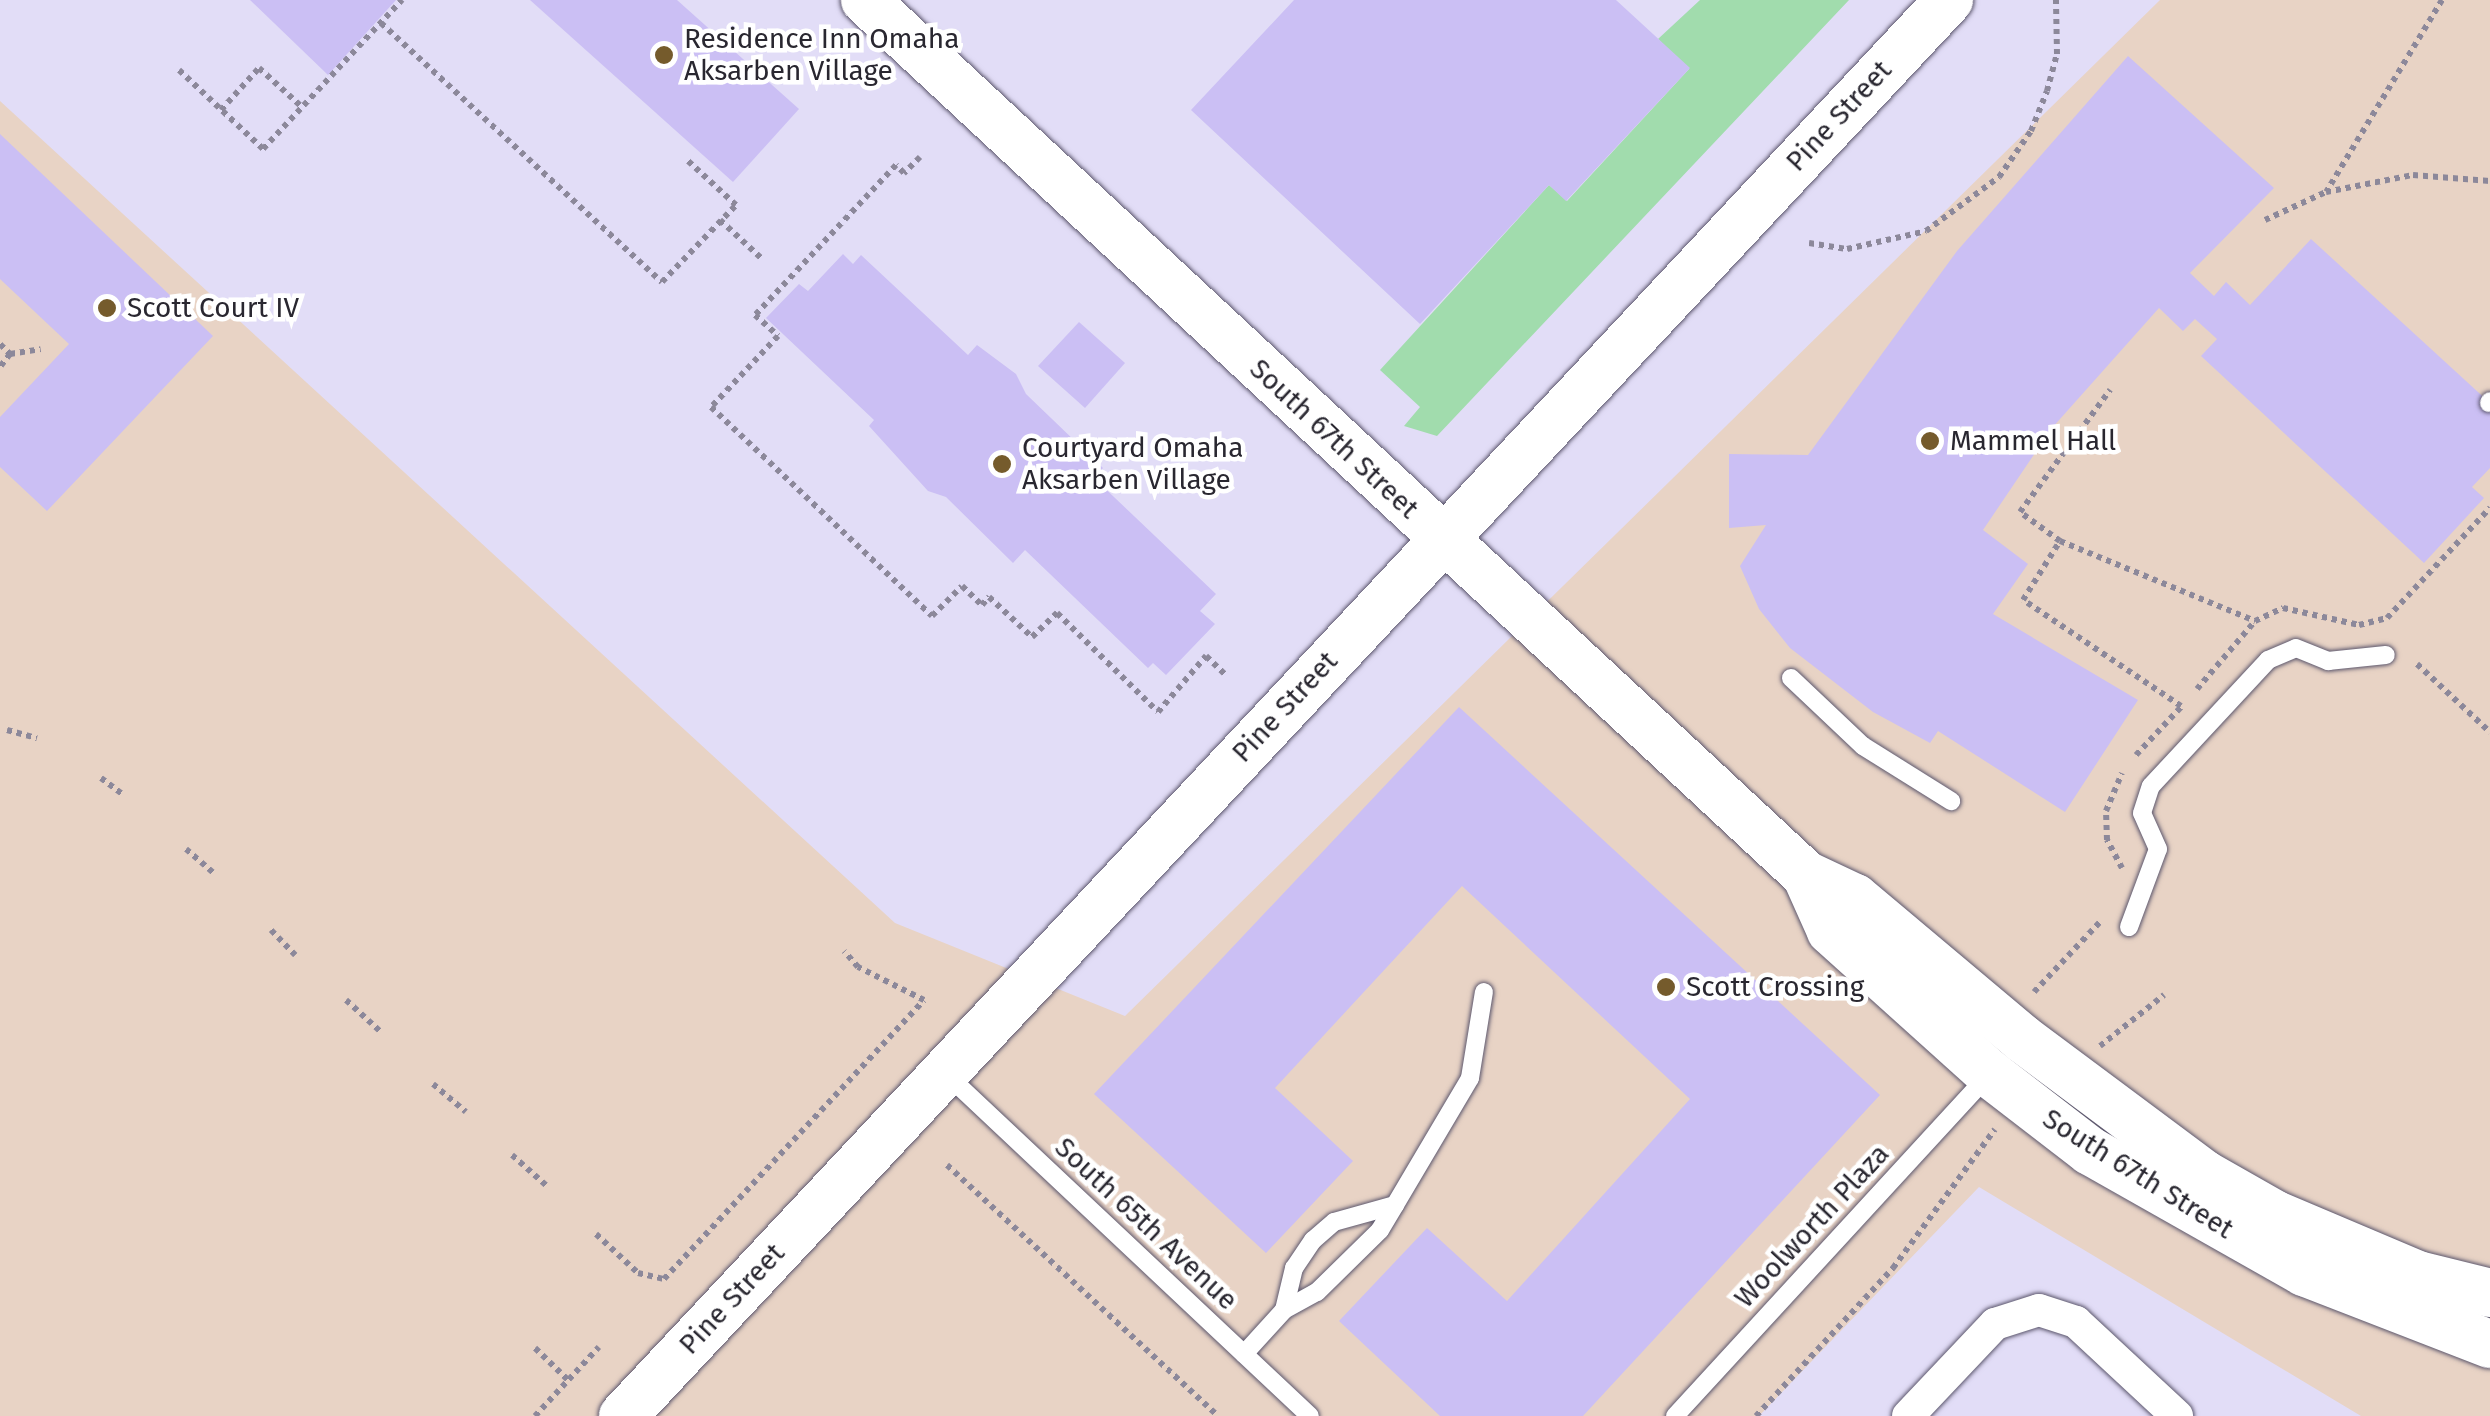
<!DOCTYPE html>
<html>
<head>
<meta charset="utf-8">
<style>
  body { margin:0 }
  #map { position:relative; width:2490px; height:1416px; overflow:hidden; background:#e2ddf7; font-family:"Fira Sans",sans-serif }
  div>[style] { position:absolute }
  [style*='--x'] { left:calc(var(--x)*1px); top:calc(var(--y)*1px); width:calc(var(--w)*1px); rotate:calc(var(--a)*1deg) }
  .education>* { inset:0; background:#e8d3c5 }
  .green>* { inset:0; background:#a1dcad }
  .building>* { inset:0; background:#cbbff4 }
  .path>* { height:6px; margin-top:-3px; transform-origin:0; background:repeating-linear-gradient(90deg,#8c889a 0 5px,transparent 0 10px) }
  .roads { filter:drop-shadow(0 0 2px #5c576d) drop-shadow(0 0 2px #5c576d) }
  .lane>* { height:18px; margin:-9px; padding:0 9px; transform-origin:9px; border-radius:9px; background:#fff }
  .street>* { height:32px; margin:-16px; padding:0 16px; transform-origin:16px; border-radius:16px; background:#fff }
  .secondary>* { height:48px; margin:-24px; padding:0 24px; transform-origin:24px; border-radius:24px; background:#fff }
  .dots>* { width:28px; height:28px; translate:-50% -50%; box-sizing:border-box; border:5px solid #fff; border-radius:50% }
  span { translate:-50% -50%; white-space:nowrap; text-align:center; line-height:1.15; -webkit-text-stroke:9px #fff; paint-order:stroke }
  .poi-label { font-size:28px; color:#292730 }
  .left { translate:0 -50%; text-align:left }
  .street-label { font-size:28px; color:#292730 }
</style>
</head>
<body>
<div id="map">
  <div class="education">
    <div style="clip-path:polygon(2160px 0,2490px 0,2490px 1416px,2361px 1416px,1979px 1187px,1759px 1416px,0 1416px,0 101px,895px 923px,1125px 1016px)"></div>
  </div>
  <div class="green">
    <div style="clip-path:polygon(1700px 0,1849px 0,1437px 436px,1404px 426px,1420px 407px,1380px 370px,1549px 185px,1567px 201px,1689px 69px,1658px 39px)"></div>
  </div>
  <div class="building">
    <div style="clip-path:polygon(250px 0,396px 0,328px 75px)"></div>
    <div style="clip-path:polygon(530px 0,677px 0,799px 109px,733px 182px)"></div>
    <div style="clip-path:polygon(1294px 0,1616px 0,1690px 68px,1566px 201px,1549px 185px,1420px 324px,1191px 110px)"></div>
    <div style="clip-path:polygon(2128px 56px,2274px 188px,2190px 273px,2214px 296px,2226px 282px,2250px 305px,2311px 239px,2490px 403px,2490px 468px,2472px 487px,2484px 498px,2424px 563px,2201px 356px,2217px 339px,2195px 319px,2183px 331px,2159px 308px,2052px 428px,1983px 530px,2028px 564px,1993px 614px,2138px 700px,2065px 812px,1938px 731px,1930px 743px,1873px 712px,1790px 648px,1759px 609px,1740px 566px,1766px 525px,1729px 528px,1729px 454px,1808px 455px,1957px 251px)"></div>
    <div style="clip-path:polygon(0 134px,213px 336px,47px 511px,0 467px,0 417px,69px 344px,0 279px)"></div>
    <div style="clip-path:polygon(843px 254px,853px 264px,861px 255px,968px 355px,977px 345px,1016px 374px,1026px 394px,1103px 468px,1094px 478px,1216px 594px,1200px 611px,1215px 624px,1166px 675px,1153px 663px,1148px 668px,1025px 550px,1013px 563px,946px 497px,928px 491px,869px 426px,874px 420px,766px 318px,799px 284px,808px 291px)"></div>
    <div style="clip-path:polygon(1079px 322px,1125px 363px,1085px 408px,1038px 366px)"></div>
    <div style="clip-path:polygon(1459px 707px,1880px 1095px,1583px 1416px,1440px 1416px,1339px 1321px,1427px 1228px,1507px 1301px,1690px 1099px,1462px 886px,1275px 1088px,1353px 1161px,1266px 1253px,1094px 1094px)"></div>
  </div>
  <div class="path">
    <div style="--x:2442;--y:0;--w:224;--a:121.1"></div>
    <div style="--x:2326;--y:192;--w:89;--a:-11.1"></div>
    <div style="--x:2413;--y:175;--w:77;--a:4.5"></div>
    <div style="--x:381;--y:23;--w:382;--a:42.7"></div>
    <div style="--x:662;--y:282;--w:107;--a:-46.1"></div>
    <div style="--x:736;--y:205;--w:65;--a:-137.5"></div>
    <div style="--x:179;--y:70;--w:115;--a:43.2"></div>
    <div style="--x:263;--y:149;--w:204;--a:-47"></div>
    <div style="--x:221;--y:110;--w:57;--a:-47.9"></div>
    <div style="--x:259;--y:68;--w:58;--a:42.2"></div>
    <div style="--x:920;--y:157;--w:23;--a:135"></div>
    <div style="--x:904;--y:173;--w:11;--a:-135"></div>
    <div style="--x:896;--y:165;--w:206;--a:133.2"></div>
    <div style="--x:755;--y:315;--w:31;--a:42"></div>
    <div style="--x:778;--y:336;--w:98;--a:133.3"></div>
    <div style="--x:711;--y:407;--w:304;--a:43.4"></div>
    <div style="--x:932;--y:616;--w:42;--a:-45"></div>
    <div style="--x:962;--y:586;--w:28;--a:44"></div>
    <div style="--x:982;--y:605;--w:11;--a:-49"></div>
    <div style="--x:989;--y:597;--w:59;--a:42.9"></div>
    <div style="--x:1032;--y:637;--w:35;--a:-44"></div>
    <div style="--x:1057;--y:613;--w:141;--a:44.4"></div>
    <div style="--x:1158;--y:712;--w:74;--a:-49.4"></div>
    <div style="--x:1206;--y:656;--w:29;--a:44"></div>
    <div style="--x:720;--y:220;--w:56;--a:42.8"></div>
    <div style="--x:2265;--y:220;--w:67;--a:-24.7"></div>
    <div style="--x:1809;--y:243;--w:38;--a:9"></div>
    <div style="--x:1847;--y:249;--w:81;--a:-12.8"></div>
    <div style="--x:1926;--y:231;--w:91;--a:-36.5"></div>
    <div style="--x:1999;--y:177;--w:56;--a:-55.2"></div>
    <div style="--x:2031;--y:131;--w:43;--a:-68.2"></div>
    <div style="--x:2047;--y:91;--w:38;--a:-75"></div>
    <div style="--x:2057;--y:54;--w:54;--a:-91.1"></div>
    <div style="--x:0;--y:344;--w:14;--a:45"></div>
    <div style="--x:10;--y:354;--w:16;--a:128"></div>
    <div style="--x:10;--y:354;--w:31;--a:-9"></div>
    <div style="--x:2060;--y:541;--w:49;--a:-144.1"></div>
    <div style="--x:2020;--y:512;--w:152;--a:-53.6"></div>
    <div style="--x:2417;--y:664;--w:100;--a:43"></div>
    <div style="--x:2197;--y:689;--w:89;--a:-49.5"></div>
    <div style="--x:2255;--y:621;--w:31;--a:-25"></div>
    <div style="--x:2283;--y:608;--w:78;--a:12.6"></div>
    <div style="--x:2359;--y:625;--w:29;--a:-14"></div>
    <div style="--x:2387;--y:618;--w:151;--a:-46.9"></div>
    <div style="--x:2181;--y:706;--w:190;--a:-146.1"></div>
    <div style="--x:2023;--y:600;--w:70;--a:-57.9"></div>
    <div style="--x:2060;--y:541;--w:211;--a:22.3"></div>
    <div style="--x:7;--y:730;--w:31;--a:15"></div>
    <div style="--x:2136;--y:755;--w:67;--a:-46.8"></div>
    <div style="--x:101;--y:778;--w:26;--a:37"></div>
    <div style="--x:186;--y:849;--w:37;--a:41"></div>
    <div style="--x:2122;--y:868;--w:32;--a:-118"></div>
    <div style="--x:2107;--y:840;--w:29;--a:-92"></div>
    <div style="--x:2106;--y:811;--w:41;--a:-67.2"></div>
    <div style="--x:271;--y:930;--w:35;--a:46"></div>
    <div style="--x:2034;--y:992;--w:98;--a:-46.7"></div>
    <div style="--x:346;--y:1000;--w:49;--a:42.5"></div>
    <div style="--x:2100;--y:1046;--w:82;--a:-38.6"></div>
    <div style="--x:433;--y:1084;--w:43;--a:40.3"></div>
    <div style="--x:512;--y:1155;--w:47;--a:41.5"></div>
    <div style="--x:947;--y:1165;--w:369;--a:42.8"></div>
    <div style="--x:596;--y:1234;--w:57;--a:42.9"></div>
    <div style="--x:638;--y:1273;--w:27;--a:13"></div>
    <div style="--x:664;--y:1279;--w:381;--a:-47"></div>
    <div style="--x:924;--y:1000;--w:74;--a:-153.4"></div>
    <div style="--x:858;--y:967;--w:21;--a:-131"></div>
    <div style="--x:535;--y:1348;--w:46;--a:44.1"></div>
    <div style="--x:535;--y:1416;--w:94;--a:-47.2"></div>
    <div style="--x:1756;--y:1416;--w:202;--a:-47.2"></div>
    <div style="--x:1893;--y:1268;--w:172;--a:-53.7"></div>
  </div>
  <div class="roads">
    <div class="lane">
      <div style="--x:2489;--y:403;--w:2;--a:-63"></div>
      <div style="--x:1791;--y:678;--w:99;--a:43.4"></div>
      <div style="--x:1863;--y:746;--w:104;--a:32"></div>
      <div style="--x:2129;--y:927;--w:83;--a:-69.6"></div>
      <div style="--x:2158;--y:849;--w:39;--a:-114"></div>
      <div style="--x:2142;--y:813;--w:28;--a:-72"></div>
      <div style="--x:2151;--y:786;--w:172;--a:-47.1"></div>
      <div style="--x:2268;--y:660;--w:30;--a:-23"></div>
      <div style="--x:2296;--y:648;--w:35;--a:22"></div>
      <div style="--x:2328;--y:661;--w:58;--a:-5.9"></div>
      <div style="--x:944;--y:1072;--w:502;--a:43.23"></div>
      <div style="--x:1395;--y:1205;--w:147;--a:-59.4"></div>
      <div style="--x:1470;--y:1078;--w:87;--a:-80.8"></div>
      <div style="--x:1244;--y:1354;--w:59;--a:-47.7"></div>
      <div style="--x:1284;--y:1310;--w:38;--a:-29"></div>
      <div style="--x:1317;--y:1292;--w:88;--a:-44.5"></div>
      <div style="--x:1380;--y:1230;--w:29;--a:-59"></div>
      <div style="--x:1395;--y:1205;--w:63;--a:164.4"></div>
      <div style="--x:1334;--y:1222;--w:28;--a:139"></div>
      <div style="--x:1313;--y:1240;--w:34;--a:124"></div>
      <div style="--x:1294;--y:1268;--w:43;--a:103.4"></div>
      <div style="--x:1675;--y:1416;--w:464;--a:-47.4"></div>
    </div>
    <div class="street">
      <div style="--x:1908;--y:1416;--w:127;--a:-46.6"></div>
      <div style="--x:1995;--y:1324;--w:46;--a:-17.7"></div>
      <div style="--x:2039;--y:1310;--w:39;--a:18"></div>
      <div style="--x:2076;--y:1322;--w:138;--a:42.9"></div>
    </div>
    <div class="secondary">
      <div style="--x:865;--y:0;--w:1285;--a:42.92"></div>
      <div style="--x:1806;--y:875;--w:54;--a:25.1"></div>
      <div style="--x:1855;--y:898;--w:219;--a:40"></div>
      <div style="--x:2023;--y:1039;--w:226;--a:36.7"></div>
      <div style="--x:2204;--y:1174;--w:81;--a:29.7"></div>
      <div style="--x:2274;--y:1214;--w:156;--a:23"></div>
      <div style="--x:2418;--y:1275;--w:74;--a:14"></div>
      <div style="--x:1806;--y:875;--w:61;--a:65.9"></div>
      <div style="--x:1831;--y:931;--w:214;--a:42"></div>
      <div style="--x:1990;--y:1074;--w:126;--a:37.6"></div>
      <div style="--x:2090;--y:1151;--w:246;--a:29.5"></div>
      <div style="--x:2304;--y:1272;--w:199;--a:21.2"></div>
      <div style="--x:623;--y:1416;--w:1940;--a:-46.88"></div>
    </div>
  </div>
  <div class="dots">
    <div style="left:664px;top:55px;background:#755b2c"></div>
    <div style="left:107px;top:308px;background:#755b2c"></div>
    <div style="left:1930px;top:441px;background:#755b2c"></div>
    <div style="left:1002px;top:464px;background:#755b2c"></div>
    <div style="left:1666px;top:987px;background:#755b2c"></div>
  </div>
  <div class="poi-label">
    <span class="left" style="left:684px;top:55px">Residence Inn Omaha<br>Aksarben Village</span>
    <span class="left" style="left:127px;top:308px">Scott Court IV</span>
    <span class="left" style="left:1950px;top:441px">Mammel Hall</span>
    <span class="left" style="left:1022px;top:464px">Courtyard Omaha<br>Aksarben Village</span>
    <span class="left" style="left:1686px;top:987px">Scott Crossing</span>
  </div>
  <div class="street-label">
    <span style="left:1839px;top:116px;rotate:-47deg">Pine Street</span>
    <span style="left:1334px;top:439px;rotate:43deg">South 67th Street</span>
    <span style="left:1285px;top:707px;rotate:-47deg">Pine Street</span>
    <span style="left:2138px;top:1174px;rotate:32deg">South 67th Street</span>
    <span style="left:1146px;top:1224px;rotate:43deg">South 65th Avenue</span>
    <span style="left:1812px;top:1226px;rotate:-47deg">Woolworth Plaza</span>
    <span style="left:732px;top:1299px;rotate:-47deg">Pine Street</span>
  </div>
</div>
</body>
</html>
